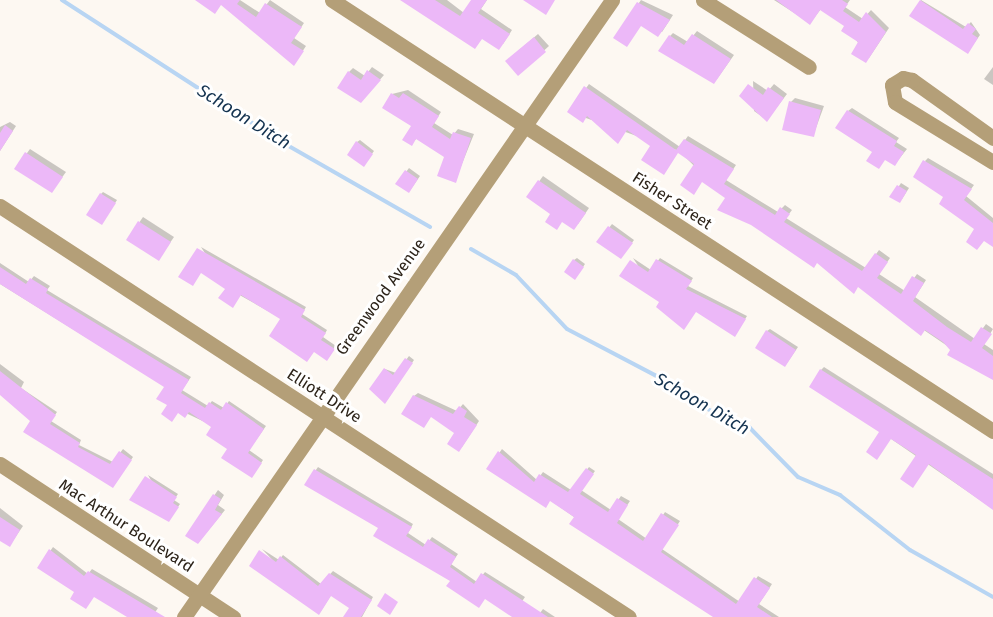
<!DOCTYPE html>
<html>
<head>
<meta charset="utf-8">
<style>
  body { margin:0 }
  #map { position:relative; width:993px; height:617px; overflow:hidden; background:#fdf8f2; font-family:"Fira Sans",sans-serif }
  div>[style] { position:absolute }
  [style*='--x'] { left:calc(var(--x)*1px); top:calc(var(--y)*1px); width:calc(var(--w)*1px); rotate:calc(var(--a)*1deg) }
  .shadow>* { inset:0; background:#0003 }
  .stream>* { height:4px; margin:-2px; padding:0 2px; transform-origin:2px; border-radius:2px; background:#b8d5f3 }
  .building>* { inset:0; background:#ecb8f8 }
  .minor>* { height:15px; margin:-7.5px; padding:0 7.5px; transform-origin:7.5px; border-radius:7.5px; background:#b49f78 }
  span { translate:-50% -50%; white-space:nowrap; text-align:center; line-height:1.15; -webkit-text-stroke:6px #fff; paint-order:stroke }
  .street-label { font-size:16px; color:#2d241a }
  .water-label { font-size:18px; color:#143350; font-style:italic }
</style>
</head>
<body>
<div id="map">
  <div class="shadow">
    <div style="clip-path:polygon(203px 0,240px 0,260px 13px,270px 0,304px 23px,294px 38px,306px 46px,294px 64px,222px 4px)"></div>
    <div style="clip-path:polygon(403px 0,447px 0,464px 13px,472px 0,487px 0,481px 9px,512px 30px,503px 44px,483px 37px,475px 47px)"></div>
    <div style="clip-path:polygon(641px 0,673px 15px,662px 32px,642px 25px,615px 37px)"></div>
    <div style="clip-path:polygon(774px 0,850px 0,845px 7px,863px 19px,871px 10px,889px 28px,869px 58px,846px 26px,821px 9px,810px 23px)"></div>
    <div style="clip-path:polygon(921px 0,966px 27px,971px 22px,980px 35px,970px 49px,911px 15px)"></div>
    <div style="clip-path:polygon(697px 31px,734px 55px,717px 79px,670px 36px,673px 33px,688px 42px)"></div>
    <div style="clip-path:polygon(538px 34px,549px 46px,518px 74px,511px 57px)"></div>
    <div style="clip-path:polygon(372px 67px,384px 75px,365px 97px,349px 72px,353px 68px,365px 76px)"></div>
    <div style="clip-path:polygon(993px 67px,993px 85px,984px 79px)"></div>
    <div style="clip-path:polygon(753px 81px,768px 91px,774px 84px,787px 94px,767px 120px,754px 111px)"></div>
    <div style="clip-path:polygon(589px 84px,680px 147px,688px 136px,736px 165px,726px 180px,778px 212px,785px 205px,792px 210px,786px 218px,866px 268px,879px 250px,890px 258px,879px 274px,905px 291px,917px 274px,926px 280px,915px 297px,975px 339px,986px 324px,993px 329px,984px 344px,993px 350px,993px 377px,859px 286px,752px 223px,679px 151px,569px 112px)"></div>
    <div style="clip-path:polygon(408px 90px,441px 112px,434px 123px,453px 135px,458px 129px,474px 134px,455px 181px,446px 156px,417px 138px,411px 144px,413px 126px,392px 94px)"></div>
    <div style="clip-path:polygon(795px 98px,824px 106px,813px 136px,791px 102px)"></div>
    <div style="clip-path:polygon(852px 108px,899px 138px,896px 142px,907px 149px,895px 164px,874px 151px,848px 111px)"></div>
    <div style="clip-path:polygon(10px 122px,16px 126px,0 151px,0 127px)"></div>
    <div style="clip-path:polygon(360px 140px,374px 151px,366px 162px,357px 142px)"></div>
    <div style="clip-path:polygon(30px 149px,66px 172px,52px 191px,16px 168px)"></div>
    <div style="clip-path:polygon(928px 158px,974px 185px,966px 196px,993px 218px,993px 245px,945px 197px,925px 161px)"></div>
    <div style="clip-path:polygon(409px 168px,420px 176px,411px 189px,397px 184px)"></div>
    <div style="clip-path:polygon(543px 176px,589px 208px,578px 224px,528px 197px)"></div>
    <div style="clip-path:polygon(901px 183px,909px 188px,902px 199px,892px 197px)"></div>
    <div style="clip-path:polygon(103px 192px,117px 200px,104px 220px,101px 194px)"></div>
    <div style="clip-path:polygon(143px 217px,174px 237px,159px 259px,128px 239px)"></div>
    <div style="clip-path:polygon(612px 224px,634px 240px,623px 255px,598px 242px)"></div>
    <div style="clip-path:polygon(201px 247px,306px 307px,302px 314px,327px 330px,323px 337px,336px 346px,329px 357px,282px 319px,227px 288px)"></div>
    <div style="clip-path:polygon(577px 258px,585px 264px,577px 276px,574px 260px)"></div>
    <div style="clip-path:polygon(633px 258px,651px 270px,660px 258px,693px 278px,688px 286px,747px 316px,737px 332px,697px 310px,661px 301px)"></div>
    <div style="clip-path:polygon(0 263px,29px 282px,34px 276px,50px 286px,47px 290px,191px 377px,182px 390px,208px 406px,212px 401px,224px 408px,229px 401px,266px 426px,249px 450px,263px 460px,254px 474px,213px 426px,169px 405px,166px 387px,0 284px)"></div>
    <div style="clip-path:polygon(770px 329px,798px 347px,787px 363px,767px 331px)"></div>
    <div style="clip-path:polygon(409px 356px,414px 360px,387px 400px,385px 369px,396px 373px)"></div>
    <div style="clip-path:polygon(0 364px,24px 382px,21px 388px,57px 412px,51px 421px,81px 440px,79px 445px,113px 462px,123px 449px,133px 457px,115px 484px,0 393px)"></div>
    <div style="clip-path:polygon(824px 367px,993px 474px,993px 509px,881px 432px,821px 370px)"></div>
    <div style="clip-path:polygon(418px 393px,457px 411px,463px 404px,479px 421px,462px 447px,456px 432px,432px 416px,414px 396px)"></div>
    <div style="clip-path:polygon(502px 449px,537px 480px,543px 472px,571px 490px,589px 467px,595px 471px,581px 490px,611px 510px,621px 496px,630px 501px,618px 519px,647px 539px,665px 512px,680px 521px,662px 549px,740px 602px,758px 576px,772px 584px,759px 604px,779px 617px,715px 617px,550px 500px,488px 469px)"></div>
    <div style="clip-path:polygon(318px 467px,413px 524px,408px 533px,426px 545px,432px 537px,458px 554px,451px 564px,477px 582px,485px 572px,525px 597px,514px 613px,452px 580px,380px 527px,306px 484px)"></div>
    <div style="clip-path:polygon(148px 475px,178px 494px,174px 500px,180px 504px,171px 517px)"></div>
    <div style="clip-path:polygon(218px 490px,224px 495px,218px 505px,225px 510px,202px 538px,187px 535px)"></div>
    <div style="clip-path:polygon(0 508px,23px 526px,10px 545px,0 537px)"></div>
    <div style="clip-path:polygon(53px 547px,88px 574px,92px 569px,158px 608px,152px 617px,129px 617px,94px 595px,76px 592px,39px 567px)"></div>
    <div style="clip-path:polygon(262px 549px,279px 560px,283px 555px,321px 584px,333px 571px,373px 597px,362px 617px,345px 617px,351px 607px,331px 595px,321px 611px)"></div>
    <div style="clip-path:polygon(543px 609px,555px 617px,537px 617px)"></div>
  </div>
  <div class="stream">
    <div style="--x:62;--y:0;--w:260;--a:32.9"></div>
    <div style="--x:280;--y:141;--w:173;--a:29.8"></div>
    <div style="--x:471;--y:249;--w:52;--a:30"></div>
    <div style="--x:516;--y:275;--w:74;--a:46.6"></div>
    <div style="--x:567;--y:329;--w:110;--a:27.7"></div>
    <div style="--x:664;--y:380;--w:42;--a:36.3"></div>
    <div style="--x:698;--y:405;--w:56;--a:23.3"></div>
    <div style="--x:749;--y:427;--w:70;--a:45.6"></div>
    <div style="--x:798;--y:477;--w:46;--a:23.2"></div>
    <div style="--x:840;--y:495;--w:89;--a:38.2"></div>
    <div style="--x:910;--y:550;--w:95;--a:29.5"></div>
  </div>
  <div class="building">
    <div style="clip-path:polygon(195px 0,240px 0,237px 4px,256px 17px,265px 3px,302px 27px,291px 43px,304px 51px,294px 66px,221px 5px,215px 14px)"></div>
    <div style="clip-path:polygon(400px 0,435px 0,460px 16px,471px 0,487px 0,478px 13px,510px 34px,499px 50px,482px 39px,475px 49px)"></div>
    <div style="clip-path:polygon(523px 0,555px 0,546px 15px)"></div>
    <div style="clip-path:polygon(776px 0,842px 0,848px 4px,843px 11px,859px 22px,866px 12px,886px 32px,866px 63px,851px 54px,858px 42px,841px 31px,844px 26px,820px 10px,810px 25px)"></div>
    <div style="clip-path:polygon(920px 0,963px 29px,968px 23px,976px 29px,972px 34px,978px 38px,968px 54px,909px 16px)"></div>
    <div style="clip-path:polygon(637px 2px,670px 20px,658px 37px,641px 26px,627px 47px,613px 38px)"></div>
    <div style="clip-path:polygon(692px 34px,731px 59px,714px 84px,658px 51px,669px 35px,684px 45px)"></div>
    <div style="clip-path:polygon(534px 37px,546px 52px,518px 76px,505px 61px)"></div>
    <div style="clip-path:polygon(367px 70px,381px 80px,361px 103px,337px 88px,348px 71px,361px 80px)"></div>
    <div style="clip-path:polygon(748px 84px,763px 95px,768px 87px,784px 98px,767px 122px,739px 96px)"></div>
    <div style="clip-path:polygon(584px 86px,676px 150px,684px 139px,734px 169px,724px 184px,775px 215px,780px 207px,790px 214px,784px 222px,862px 271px,875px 253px,888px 262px,877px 278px,901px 294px,912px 276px,924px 283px,913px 301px,947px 327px,971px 342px,981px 327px,992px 334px,982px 348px,993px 356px,993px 380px,947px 355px,950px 350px,943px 342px,925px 330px,921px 336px,858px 287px,854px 294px,817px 263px,814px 268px,751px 225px,717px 210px,725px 198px,702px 182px,694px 195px,680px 185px,694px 164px,678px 153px,664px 175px,641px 160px,650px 146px,627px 130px,618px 144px,587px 116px,583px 123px,567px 112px)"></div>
    <div style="clip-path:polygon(391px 93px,399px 98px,403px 93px,439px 116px,432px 127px,450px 139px,453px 132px,471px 138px,456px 183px,437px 176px,444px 157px,416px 139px,412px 146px,402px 140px,411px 126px,382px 108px)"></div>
    <div style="clip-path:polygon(789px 101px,821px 110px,814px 137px,782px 130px)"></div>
    <div style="clip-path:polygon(847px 110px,897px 141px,894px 146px,904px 152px,895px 166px,885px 160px,879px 169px,866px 161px,872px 152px,835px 128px)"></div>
    <div style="clip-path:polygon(5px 125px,13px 131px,0 151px,0 133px)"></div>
    <div style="clip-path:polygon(356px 141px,373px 154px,364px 167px,347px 155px)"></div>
    <div style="clip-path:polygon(25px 152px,63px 177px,52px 193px,14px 169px)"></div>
    <div style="clip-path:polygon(923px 160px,972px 189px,964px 200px,993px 223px,993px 247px,984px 241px,977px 250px,966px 242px,974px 229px,939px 204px,943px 197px,913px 177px)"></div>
    <div style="clip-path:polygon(405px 170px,418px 179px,409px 193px,395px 184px)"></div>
    <div style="clip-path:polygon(538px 180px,586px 213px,574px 230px,562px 222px,557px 230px,545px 222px,550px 214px,526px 197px)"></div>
    <div style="clip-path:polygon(897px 185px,907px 191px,900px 203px,889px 197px)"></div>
    <div style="clip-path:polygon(100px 193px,116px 203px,102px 225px,86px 215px)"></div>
    <div style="clip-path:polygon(138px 221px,171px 242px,159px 261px,126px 240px)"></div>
    <div style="clip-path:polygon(608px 226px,633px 243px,621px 259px,596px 242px)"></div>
    <div style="clip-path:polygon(197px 248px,305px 310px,301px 317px,326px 333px,321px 340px,335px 349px,327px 361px,314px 352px,307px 362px,269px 336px,280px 319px,241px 295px,233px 308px,218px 298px,225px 289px,201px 273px,193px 286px,178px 277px)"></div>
    <div style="clip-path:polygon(573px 259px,584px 267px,575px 280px,564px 272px)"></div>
    <div style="clip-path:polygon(656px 259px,692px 281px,686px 289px,746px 319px,735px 337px,696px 312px,684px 330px,656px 307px,659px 302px,619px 276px,630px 260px,648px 272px)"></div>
    <div style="clip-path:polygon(0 267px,26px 284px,30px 278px,48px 289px,46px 293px,189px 380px,181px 393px,205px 408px,209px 402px,221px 410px,226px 402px,264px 429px,248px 453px,262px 463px,252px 478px,221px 458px,227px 449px,206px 435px,211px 427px,189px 412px,185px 418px,178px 413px,172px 422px,161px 414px,167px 405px,156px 399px,164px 387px,0 284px)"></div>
    <div style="clip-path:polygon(766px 330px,796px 350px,785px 367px,755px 348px)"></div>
    <div style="clip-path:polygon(405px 358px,413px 363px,385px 404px,369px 389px,384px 368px,393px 375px)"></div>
    <div style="clip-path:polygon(820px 369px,993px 479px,993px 510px,929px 464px,913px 488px,900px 479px,916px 455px,891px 439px,877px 460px,866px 452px,879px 432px,809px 387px)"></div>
    <div style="clip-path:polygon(0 371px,56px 415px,50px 424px,80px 443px,78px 447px,110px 464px,119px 451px,132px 460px,113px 488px,23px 432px,30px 421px,0 395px)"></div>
    <div style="clip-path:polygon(413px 395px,453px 414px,459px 406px,467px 411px,464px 417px,477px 425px,459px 452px,447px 444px,454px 433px,431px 417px,424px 428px,401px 414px)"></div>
    <div style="clip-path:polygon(498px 451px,534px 482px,539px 474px,568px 492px,586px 468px,594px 474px,580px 494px,608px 512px,617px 498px,628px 505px,617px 523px,643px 541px,661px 513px,679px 525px,661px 552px,736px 604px,754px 577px,770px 588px,757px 607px,772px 617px,713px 617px,569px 524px,574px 517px,550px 501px,546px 508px,486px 469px)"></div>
    <div style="clip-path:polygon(314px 469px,412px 527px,406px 536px,423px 547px,428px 539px,456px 557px,450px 567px,474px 584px,481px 573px,548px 617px,512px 617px,485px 599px,479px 608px,446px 586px,450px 581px,373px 536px,378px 528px,304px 485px)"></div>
    <div style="clip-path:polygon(145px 476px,177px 497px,173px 503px,179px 507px,169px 522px,129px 500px)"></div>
    <div style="clip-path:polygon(213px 494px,221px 499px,215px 510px,222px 514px,198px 544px,185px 536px)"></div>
    <div style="clip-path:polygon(0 517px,20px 530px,10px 547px,0 541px)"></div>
    <div style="clip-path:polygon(49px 549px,84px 576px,88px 571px,165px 617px,127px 617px,94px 597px,86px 609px,70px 599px,74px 592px,37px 568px)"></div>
    <div style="clip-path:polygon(259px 550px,276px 562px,280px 556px,318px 586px,329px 573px,372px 600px,361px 617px,343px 617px,349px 608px,331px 596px,319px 615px,249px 566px)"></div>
    <div style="clip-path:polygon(385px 593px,398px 602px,390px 615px,377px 606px)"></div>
  </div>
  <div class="minor">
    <div style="--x:332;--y:0;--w:789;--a:33.11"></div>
    <div style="--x:703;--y:0;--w:125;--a:32.3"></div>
    <div style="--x:993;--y:138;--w:100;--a:-144.4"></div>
    <div style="--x:912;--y:80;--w:9;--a:-167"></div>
    <div style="--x:903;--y:78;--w:13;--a:148"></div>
    <div style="--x:892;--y:85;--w:17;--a:80"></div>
    <div style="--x:895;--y:102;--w:115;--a:31.5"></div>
    <div style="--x:0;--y:206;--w:751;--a:33.16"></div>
    <div style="--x:0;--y:464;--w:279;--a:33.3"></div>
    <div style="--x:184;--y:617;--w:751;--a:-55.25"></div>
  </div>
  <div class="street-label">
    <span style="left:672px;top:201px;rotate:33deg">Fisher Street</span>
    <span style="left:381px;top:297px;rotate:-54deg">Greenwood Avenue</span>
    <span style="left:324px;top:396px;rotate:33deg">Elliott Drive</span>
    <span style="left:126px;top:526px;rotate:33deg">Mac Arthur Boulevard</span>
  </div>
  <div class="water-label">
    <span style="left:244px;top:117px;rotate:32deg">Schoon Ditch</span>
    <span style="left:702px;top:404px;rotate:30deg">Schoon Ditch</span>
  </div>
</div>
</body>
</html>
